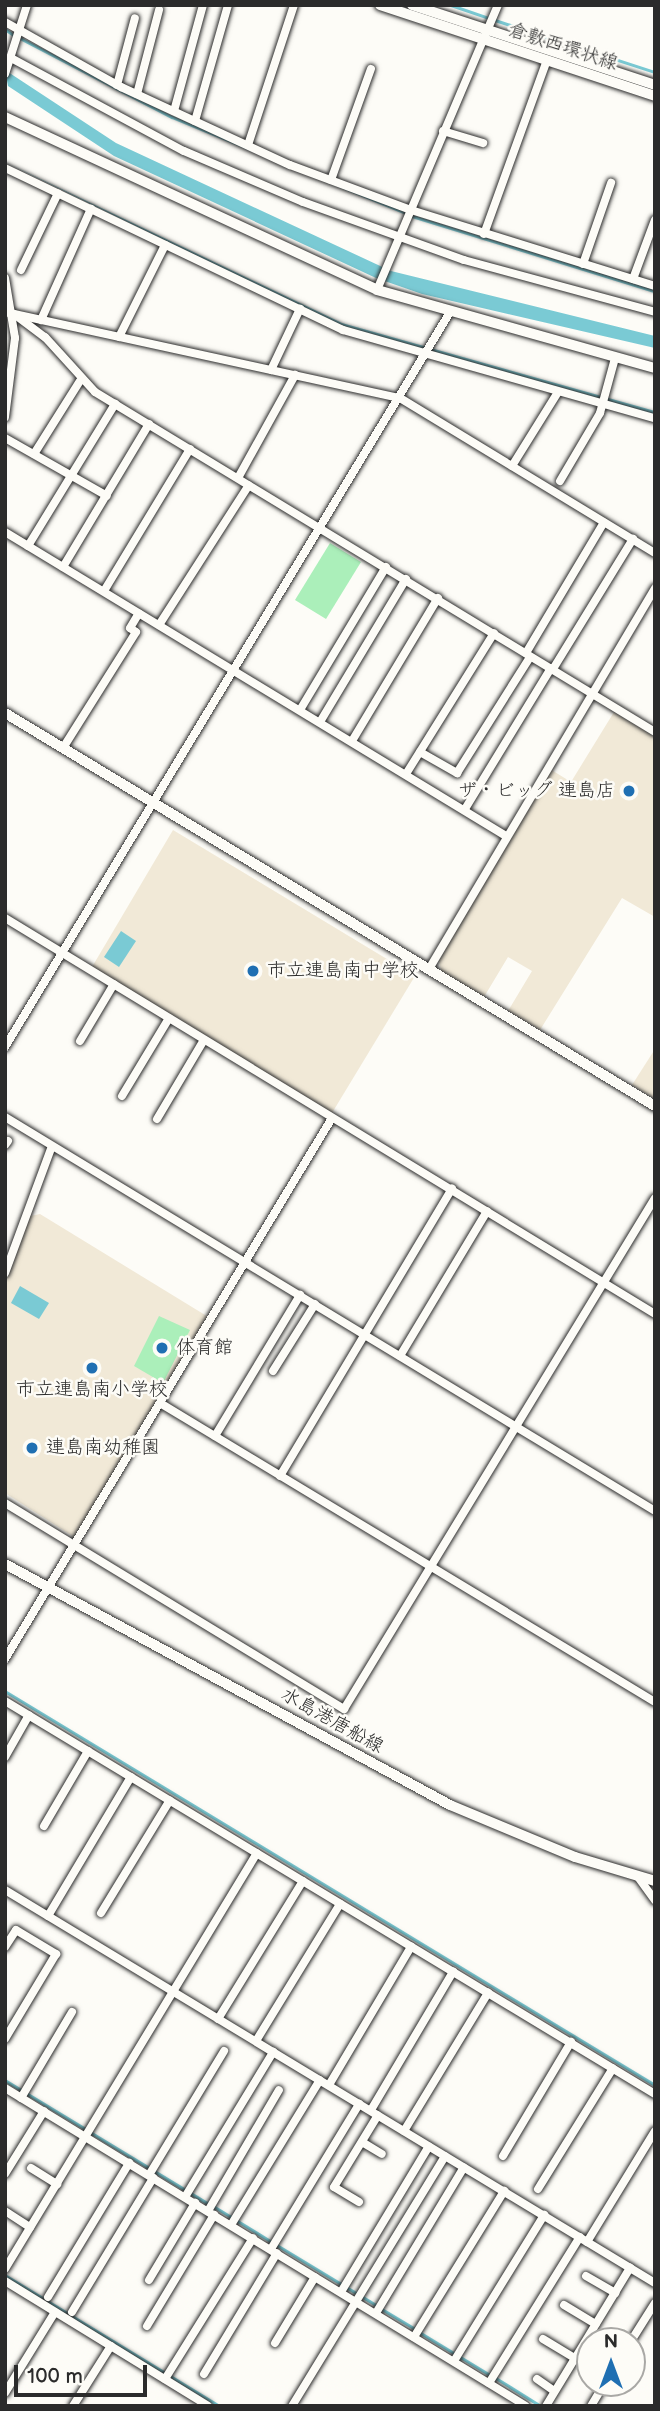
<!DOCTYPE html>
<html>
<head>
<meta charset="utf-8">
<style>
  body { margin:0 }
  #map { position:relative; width:660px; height:2411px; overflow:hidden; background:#fdfcf7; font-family:"Balsamiq Sans","Klee One",sans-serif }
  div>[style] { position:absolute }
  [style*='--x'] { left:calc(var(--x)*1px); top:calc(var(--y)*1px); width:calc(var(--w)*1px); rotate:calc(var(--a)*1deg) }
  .built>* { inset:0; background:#f1e9d7 }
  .green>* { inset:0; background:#abefba }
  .water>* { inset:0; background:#7acad4 }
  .stream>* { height:2.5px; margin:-1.25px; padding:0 1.25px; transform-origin:1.25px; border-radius:1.25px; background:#7acad4 }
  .roads { filter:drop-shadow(0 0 2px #2b2b2b) drop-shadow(0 0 2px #2b2b2b) }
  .minor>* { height:8px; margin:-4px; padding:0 4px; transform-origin:4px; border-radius:4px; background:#fdfcf7 }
  .tertiary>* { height:10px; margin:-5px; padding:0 5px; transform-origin:5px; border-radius:5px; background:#fdfcf7 }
  .secondary>* { height:10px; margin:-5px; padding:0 5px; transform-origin:5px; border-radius:5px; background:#fdfcf7 }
  .dots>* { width:19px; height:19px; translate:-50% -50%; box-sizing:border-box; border:4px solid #fdfcf7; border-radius:50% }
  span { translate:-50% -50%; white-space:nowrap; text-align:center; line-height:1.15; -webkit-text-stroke:5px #fdfcf7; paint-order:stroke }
  .street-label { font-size:19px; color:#2b2b2b }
  .poi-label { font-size:19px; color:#2b2b2b }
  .right { translate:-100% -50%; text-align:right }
  .left { translate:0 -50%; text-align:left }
  .frame { position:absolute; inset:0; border:7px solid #2b2b2b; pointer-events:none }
  .north { position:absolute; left:576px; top:2327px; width:70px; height:70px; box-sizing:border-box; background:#fdfcf7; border:2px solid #a9a8a5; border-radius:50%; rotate:0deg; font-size:19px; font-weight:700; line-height:28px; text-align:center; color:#2b2b2b }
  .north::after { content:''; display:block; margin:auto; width:24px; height:32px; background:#1f6fb2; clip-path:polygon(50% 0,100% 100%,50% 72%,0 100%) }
  .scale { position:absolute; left:14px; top:2365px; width:133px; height:32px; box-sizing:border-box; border:4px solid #2b2b2b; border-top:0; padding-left:9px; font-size:21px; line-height:24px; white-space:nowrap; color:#2b2b2b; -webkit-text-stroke:5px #fdfcf7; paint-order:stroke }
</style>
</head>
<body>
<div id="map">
  <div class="built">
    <div style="clip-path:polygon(614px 712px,655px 737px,655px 917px,622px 898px,540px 1030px,508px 1011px,532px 971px,508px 957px,484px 997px,441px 971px,439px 960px,550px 769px,571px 782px)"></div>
    <div style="clip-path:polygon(173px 830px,415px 976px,332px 1113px,92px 967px)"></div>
    <div style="clip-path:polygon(655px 1049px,655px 1099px,632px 1085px)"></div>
    <div style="clip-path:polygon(40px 1214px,210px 1318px,74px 1537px,5px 1493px,5px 1283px,30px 1216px)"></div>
  </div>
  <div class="green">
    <div style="clip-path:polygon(330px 543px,361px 562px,326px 619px,295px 600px)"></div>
    <div style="clip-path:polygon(159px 1316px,190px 1330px,163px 1383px,134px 1366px)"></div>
  </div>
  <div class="water">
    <div style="clip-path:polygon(5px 70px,116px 143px,391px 271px,655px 336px,655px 348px,422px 294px,376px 278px,114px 156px,8px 86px)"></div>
    <div style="clip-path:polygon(5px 162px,342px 323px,655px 411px,655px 415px,344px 328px)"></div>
    <div style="clip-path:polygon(121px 931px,136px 941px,119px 967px,104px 957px)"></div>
    <div style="clip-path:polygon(20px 1286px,49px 1303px,39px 1319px,11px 1303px)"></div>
  </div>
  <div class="stream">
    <div style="--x:451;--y:5;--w:40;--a:18.9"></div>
    <div style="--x:495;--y:20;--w:168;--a:18"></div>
    <div style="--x:5;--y:29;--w:11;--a:34"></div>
    <div style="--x:20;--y:38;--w:171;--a:27.5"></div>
    <div style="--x:172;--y:117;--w:253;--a:22.3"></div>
    <div style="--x:412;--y:216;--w:254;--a:17.2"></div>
    <div style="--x:5;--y:1691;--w:760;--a:31.22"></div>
    <div style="--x:5;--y:2080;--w:95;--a:31.2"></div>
    <div style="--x:92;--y:2133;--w:137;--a:31.3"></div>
    <div style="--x:215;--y:2207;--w:67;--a:31.6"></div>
    <div style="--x:277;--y:2245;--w:116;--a:31.2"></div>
    <div style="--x:5;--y:2275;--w:252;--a:31.4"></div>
    <div style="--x:382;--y:2309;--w:39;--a:31"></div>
    <div style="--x:421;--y:2333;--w:81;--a:31.3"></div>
    <div style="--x:496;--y:2378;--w:53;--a:31.9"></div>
  </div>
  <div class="roads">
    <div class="minor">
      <div style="--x:5;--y:22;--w:133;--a:29.3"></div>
      <div style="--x:121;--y:87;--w:186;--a:24.8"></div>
      <div style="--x:290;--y:165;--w:129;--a:20.4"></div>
      <div style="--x:411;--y:210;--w:256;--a:17.3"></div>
      <div style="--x:11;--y:58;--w:196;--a:28.3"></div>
      <div style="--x:184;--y:151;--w:129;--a:23.2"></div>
      <div style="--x:303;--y:202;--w:171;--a:19.8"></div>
      <div style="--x:464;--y:260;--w:198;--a:15.2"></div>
      <div style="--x:5;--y:74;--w:72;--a:-72.3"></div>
      <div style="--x:117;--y:85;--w:69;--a:-75"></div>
      <div style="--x:137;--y:94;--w:87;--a:-75.3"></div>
      <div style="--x:174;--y:111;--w:110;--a:-74.7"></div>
      <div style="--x:195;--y:121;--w:121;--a:-74.1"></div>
      <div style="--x:443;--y:131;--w:42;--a:16.7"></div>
      <div style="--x:248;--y:145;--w:147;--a:-71.8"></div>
      <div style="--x:5;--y:168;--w:375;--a:25.6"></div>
      <div style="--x:343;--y:330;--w:324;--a:15.8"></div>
      <div style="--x:331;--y:180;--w:118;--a:-70.2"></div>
      <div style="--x:484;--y:234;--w:185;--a:-70.1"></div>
      <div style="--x:583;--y:264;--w:86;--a:-70.9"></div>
      <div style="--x:21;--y:270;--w:85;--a:-64.3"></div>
      <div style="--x:5;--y:278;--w:61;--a:80.5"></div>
      <div style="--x:15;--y:338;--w:80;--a:97.2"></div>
      <div style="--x:633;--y:279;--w:63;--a:-69.6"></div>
      <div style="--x:377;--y:290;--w:310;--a:-67"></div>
      <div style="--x:5;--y:312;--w:404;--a:12.3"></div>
      <div style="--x:400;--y:398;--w:298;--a:31.3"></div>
      <div style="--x:14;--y:314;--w:39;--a:37"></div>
      <div style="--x:45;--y:337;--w:74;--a:47.7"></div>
      <div style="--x:95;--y:392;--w:655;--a:31.26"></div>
      <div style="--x:41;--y:320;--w:122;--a:-65.8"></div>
      <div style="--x:119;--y:337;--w:103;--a:-63.4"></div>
      <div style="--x:271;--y:370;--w:68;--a:-64.6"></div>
      <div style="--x:5;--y:438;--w:117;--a:29.6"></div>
      <div style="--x:34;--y:454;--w:86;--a:-57.8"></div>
      <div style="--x:512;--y:466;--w:87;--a:-58.1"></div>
      <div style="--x:238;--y:478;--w:118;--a:-61"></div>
      <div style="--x:560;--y:481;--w:79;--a:-59.5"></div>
      <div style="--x:600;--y:413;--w:57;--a:-74.7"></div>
      <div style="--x:5;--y:532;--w:586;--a:31.25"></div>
      <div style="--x:28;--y:546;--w:167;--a:-58.5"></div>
      <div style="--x:63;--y:567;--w:167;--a:-59"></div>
      <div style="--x:104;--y:591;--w:166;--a:-58.8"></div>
      <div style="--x:159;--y:625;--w:166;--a:-57.3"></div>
      <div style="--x:526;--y:653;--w:152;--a:-59.2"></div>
      <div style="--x:553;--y:669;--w:153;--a:-58.4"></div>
      <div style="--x:300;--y:710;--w:167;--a:-59"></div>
      <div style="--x:320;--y:722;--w:167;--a:-59"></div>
      <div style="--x:352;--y:741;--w:167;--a:-59"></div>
      <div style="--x:63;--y:748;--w:137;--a:-57.8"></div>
      <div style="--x:136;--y:632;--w:7;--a:-146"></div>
      <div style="--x:130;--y:628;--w:17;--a:-59"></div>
      <div style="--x:420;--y:752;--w:43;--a:29.6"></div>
      <div style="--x:457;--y:773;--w:137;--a:-57.8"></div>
      <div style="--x:406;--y:774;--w:166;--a:-58"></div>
      <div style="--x:465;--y:809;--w:165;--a:-58.6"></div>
      <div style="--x:5;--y:918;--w:761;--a:31.35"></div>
      <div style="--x:429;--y:969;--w:443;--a:-59.3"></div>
      <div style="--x:80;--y:1041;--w:66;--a:-59.2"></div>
      <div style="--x:5;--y:1047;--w:857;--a:-58.8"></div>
      <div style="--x:122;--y:1096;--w:91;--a:-58.9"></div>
      <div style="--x:5;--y:1117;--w:760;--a:31.22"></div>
      <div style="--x:157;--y:1119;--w:92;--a:-59.3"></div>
      <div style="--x:5;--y:1145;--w:5;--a:-53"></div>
      <div style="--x:5;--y:1273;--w:135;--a:-69.7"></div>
      <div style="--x:400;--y:1356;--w:169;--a:-59"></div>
      <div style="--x:273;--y:1371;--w:79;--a:-57.9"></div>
      <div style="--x:160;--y:1403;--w:578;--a:31.13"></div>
      <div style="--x:215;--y:1436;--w:165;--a:-58.9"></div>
      <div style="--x:280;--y:1476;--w:335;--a:-59.1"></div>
      <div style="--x:5;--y:1503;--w:397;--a:31.3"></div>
      <div style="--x:344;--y:1709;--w:598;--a:-58.67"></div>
      <div style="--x:5;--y:1659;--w:632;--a:-58.85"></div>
      <div style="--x:5;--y:1701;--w:760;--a:31.16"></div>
      <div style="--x:5;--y:1757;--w:48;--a:-60.3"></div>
      <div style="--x:44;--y:1826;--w:87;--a:-59.6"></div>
      <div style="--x:638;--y:1877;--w:29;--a:54"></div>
      <div style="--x:5;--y:1890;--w:760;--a:31.16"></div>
      <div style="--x:101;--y:1913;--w:132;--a:-58.6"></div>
      <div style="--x:48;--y:1916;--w:162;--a:-59.2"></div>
      <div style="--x:5;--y:1947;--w:20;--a:-57"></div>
      <div style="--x:16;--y:1930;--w:47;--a:31"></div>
      <div style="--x:56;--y:1954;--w:99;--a:121"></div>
      <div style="--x:218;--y:2019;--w:162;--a:-58.4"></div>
      <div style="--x:256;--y:2041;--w:161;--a:-58.5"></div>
      <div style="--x:329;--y:2085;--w:161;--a:-59.3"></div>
      <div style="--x:5;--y:2088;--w:610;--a:31.4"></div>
      <div style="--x:21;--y:2098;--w:100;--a:-59.3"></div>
      <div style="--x:371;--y:2110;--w:161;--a:-59.3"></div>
      <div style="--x:404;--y:2131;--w:162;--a:-58.7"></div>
      <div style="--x:362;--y:2142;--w:23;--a:31"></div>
      <div style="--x:503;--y:2156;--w:133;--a:-59.2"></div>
      <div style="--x:31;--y:2168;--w:31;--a:32"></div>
      <div style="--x:5;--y:2174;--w:74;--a:-58.2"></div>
      <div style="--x:149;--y:2175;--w:145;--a:-58.8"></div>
      <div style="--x:538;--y:2189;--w:142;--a:-58.2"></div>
      <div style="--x:185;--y:2197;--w:170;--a:-58.7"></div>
      <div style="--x:359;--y:2202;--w:29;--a:-149"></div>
      <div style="--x:334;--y:2187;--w:84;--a:-58.6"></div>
      <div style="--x:5;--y:2211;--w:30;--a:33"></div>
      <div style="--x:208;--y:2211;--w:140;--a:-59.6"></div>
      <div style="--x:231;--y:2225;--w:170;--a:-58.5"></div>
      <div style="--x:587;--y:2242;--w:130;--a:-58.5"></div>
      <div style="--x:271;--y:2249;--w:170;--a:-58.7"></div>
      <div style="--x:5;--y:2269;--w:486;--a:-58.8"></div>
      <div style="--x:586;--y:2276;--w:34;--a:30"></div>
      <div style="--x:149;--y:2280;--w:90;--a:-59.1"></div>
      <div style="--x:5;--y:2281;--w:238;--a:31.6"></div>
      <div style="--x:341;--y:2292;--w:170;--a:-58.9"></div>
      <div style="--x:48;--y:2297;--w:157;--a:-58.8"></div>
      <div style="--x:564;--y:2305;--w:37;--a:31"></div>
      <div style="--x:72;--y:2312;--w:157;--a:-58.8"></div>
      <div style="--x:376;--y:2313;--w:170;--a:-58.9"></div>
      <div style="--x:147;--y:2326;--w:130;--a:-58.9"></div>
      <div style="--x:414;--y:2337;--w:172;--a:-58.3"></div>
      <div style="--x:543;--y:2339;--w:37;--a:31"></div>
      <div style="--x:631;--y:2341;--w:45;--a:-57.7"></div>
      <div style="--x:275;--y:2343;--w:77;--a:-58.8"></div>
      <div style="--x:454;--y:2361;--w:172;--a:-58.3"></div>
      <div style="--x:204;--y:2374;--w:141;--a:-58.9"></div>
      <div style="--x:165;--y:2379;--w:166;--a:-58"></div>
      <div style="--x:537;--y:2379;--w:21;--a:35"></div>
      <div style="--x:489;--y:2383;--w:172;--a:-58.1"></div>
      <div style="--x:5;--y:2393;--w:95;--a:-58.3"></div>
      <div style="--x:73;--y:2406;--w:71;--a:-57.7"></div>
      <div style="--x:292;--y:2406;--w:293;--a:-58.5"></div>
      <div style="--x:546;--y:2406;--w:162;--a:-58.7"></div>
      <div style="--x:591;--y:2406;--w:27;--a:-59"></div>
    </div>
    <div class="tertiary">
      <div style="--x:5;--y:117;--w:410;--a:24.9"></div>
      <div style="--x:377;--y:290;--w:289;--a:15.7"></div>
      <div style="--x:5;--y:713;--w:760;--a:31.16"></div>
    </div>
    <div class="secondary">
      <div style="--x:380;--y:5;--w:290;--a:18.3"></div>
      <div style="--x:412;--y:5;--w:256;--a:18.2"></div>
      <div style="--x:5;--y:1564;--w:506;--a:28.44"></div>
      <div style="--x:450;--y:1805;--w:135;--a:22.6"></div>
      <div style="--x:575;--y:1857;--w:84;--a:16.7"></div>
    </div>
  </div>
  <div class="dots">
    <div style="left:629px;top:791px;background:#1f6fb2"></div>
    <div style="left:253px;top:971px;background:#1f6fb2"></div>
    <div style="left:162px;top:1348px;background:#1f6fb2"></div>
    <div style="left:92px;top:1368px;background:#1f6fb2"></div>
    <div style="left:32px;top:1448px;background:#1f6fb2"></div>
  </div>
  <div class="street-label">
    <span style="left:563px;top:47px;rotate:18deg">倉敷西環状線</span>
    <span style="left:332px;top:1721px;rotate:29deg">水島港唐船線</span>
  </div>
  <div class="poi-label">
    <span class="right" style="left:615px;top:791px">ザ・ビッグ 連島店</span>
    <span class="left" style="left:267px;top:971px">市立連島南中学校</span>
    <span class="left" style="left:176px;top:1348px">体育館</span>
    <span style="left:92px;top:1390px">市立連島南小学校</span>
    <span class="left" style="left:46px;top:1448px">連島南幼稚園</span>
  </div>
  <div class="frame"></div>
  <div class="north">N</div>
  <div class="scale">100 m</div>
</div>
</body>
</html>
